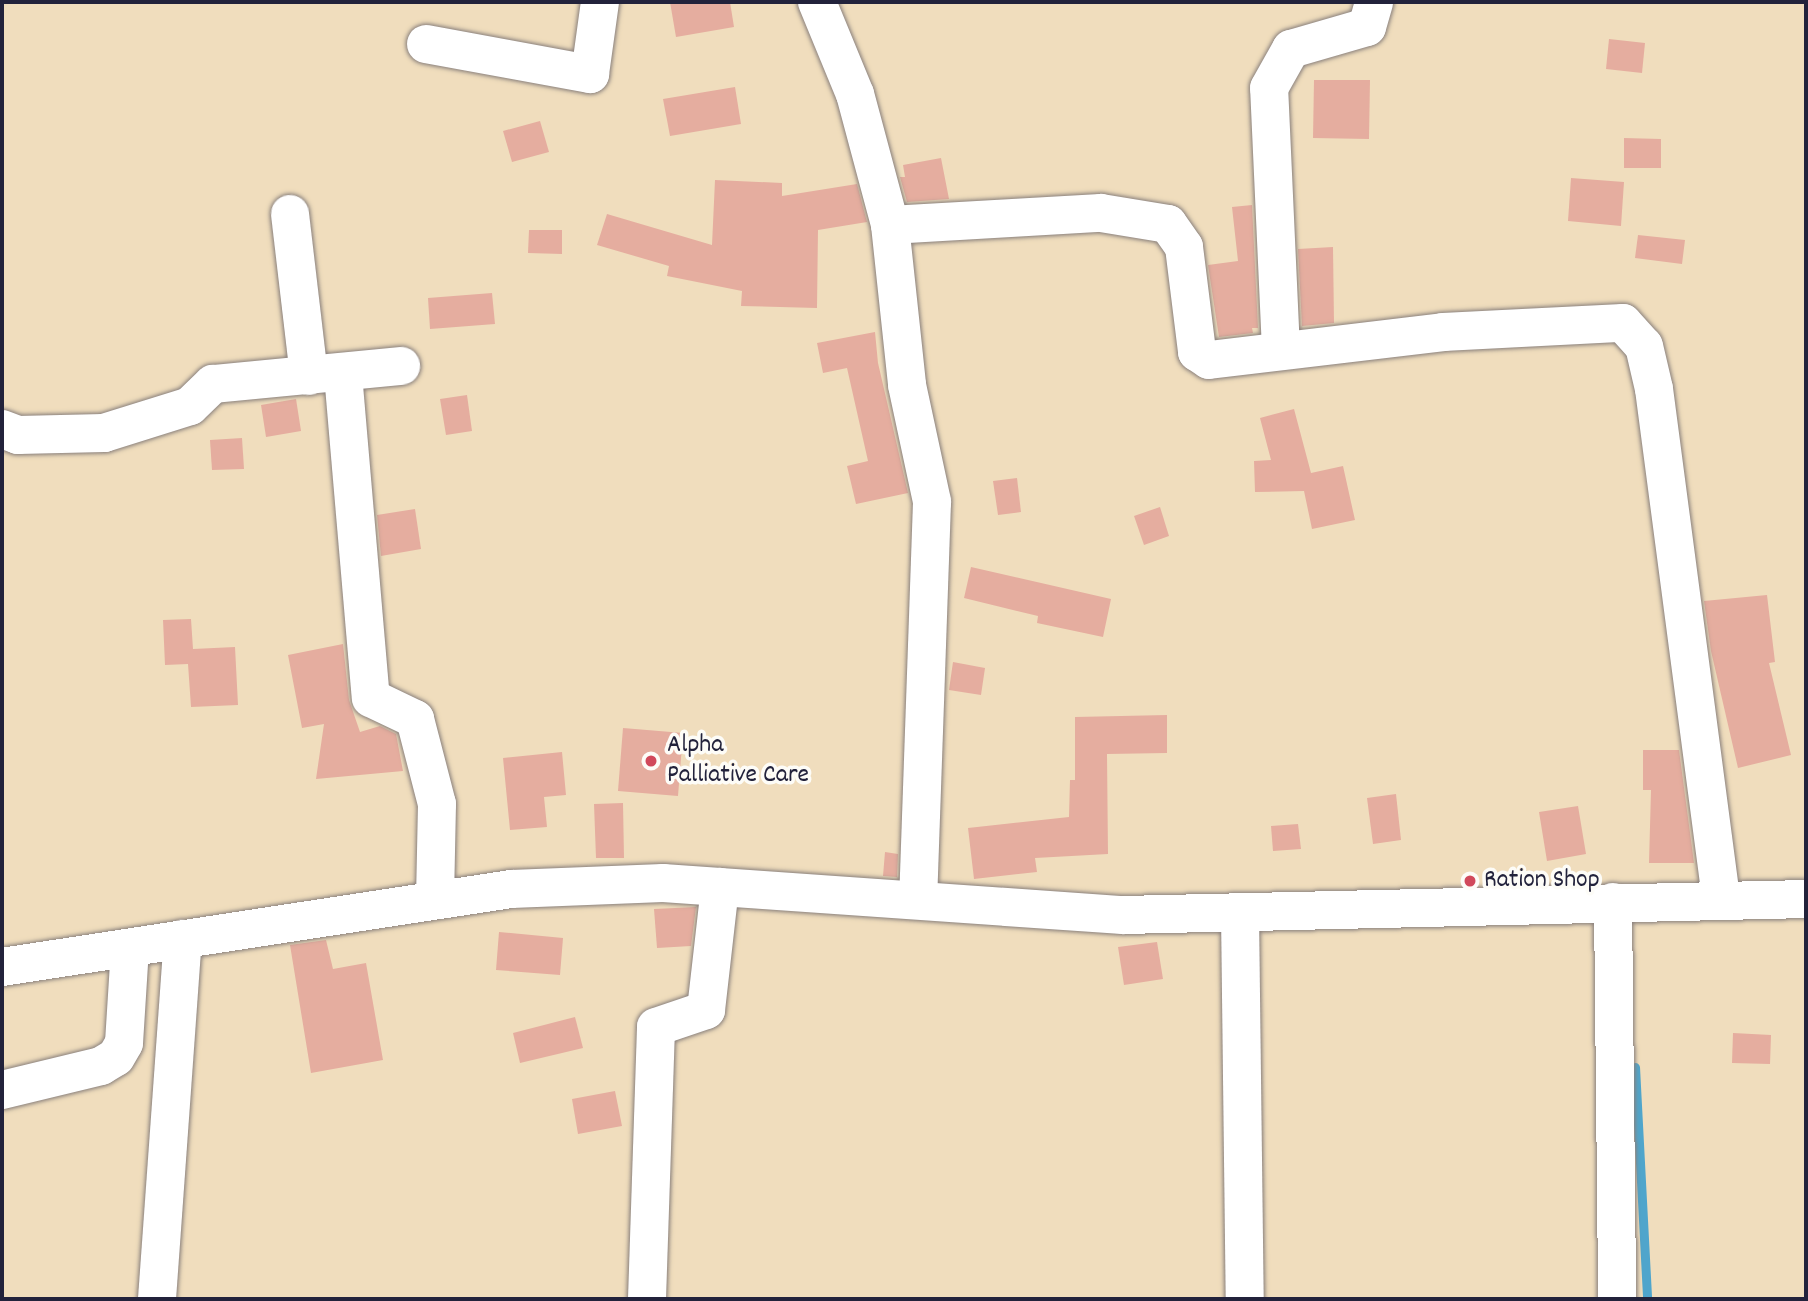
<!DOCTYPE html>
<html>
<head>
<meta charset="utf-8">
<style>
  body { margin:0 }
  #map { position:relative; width:1808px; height:1301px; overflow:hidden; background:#f0ddbd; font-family:Dekko,sans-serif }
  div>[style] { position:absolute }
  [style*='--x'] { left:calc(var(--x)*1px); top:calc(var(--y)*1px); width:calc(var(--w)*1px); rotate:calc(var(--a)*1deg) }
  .stream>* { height:9px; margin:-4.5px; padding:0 4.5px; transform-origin:4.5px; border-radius:4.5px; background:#4fa5cc }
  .building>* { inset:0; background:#e5ad9f }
  .roads { filter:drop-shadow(0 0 2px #89807c) drop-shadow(0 0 2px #89807c) }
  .minor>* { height:38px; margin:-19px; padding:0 19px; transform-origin:19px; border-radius:19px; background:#fff }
  .major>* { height:38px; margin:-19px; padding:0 19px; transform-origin:19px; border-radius:19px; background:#fff }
  .dots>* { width:19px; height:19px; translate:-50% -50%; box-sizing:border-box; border:4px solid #fdfcf7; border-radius:50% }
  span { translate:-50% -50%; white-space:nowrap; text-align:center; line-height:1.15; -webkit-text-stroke:7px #fdfcf7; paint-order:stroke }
  .poi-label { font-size:26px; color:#22223b }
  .left { translate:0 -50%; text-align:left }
  .frame { position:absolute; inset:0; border:4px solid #22223b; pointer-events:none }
</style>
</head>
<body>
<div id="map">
  <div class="stream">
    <div style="--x:1635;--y:1067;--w:232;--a:87"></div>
  </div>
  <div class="building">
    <div style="clip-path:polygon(670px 2px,730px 2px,734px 27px,676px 37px)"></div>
    <div style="clip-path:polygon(1609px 39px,1645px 43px,1642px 73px,1606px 69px)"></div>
    <div style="clip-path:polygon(1314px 80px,1370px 80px,1369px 139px,1313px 138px)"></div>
    <div style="clip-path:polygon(735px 87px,741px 124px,670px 136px,663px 99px)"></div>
    <div style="clip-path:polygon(540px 121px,549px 152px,512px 162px,503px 131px)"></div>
    <div style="clip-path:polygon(1624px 138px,1661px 139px,1661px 168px,1624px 168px)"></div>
    <div style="clip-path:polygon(941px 158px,949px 199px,907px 202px,900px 177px,905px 177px,903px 165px)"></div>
    <div style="clip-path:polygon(1571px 178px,1624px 182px,1621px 226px,1568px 221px)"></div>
    <div style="clip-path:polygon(715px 180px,782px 183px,782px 196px,857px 184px,867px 222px,818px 230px,817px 308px,741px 306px,742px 291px,667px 276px,669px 266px,597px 245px,607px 214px,712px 245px)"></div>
    <div style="clip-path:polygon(1252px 205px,1258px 328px,1252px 328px,1253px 333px,1219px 337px,1208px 265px,1238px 261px,1232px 207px)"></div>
    <div style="clip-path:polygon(529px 230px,562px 230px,562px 254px,528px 253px)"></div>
    <div style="clip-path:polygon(1638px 235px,1685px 240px,1682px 264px,1635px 258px)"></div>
    <div style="clip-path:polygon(1333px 247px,1334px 323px,1302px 326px,1298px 249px)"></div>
    <div style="clip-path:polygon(492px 293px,495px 324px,430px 329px,428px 298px)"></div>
    <div style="clip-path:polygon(875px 332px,878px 363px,908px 493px,856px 504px,847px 466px,868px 461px,847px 368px,823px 373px,817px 343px)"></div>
    <div style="clip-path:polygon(467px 395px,472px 431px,446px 435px,440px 399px)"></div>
    <div style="clip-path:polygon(296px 399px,301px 431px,266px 437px,261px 405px)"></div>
    <div style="clip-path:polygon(1294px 409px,1311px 473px,1343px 466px,1355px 520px,1312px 529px,1304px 491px,1255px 492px,1254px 461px,1271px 460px,1260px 418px)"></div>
    <div style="clip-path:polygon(242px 438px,244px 469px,212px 470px,210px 440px)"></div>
    <div style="clip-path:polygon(1017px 478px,1021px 512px,998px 515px,993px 481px)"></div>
    <div style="clip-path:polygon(1160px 507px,1169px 536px,1144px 545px,1134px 516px)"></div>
    <div style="clip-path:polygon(415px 509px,421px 549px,381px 556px,377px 515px)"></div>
    <div style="clip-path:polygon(971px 567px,1111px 599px,1103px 637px,1037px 623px,1038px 616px,964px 598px)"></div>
    <div style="clip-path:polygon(1767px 595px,1775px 662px,1769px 663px,1791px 755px,1738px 768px,1711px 651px,1704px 601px)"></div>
    <div style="clip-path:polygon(191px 619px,193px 649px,235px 647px,238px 705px,191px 707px,188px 664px,165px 665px,163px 620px)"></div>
    <div style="clip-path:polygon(343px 644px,349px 700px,360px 732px,380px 726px,396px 734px,403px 771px,316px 779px,324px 724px,302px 728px,288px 655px)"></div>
    <div style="clip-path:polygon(953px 662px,985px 668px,981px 695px,949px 690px)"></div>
    <div style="clip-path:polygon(1167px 715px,1167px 753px,1107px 754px,1108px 854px,1035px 858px,1037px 872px,974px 879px,968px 828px,1069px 817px,1070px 780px,1075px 780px,1075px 717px)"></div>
    <div style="clip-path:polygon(623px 728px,683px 733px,678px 796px,618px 791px)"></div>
    <div style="clip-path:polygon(1643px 750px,1679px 750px,1694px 863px,1649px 863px,1651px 790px,1643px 790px)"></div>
    <div style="clip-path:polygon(562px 752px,566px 795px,544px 797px,547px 827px,510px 830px,503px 758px)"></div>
    <div style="clip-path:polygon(1396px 794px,1401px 840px,1373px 844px,1367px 798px)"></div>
    <div style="clip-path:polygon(623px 803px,624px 858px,596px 858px,594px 804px)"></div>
    <div style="clip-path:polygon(1578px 806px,1586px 854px,1547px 861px,1539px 812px)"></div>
    <div style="clip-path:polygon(1298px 824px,1301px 849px,1273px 851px,1271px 826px)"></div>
    <div style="clip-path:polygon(885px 852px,898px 854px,897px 877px,883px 876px)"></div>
    <div style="clip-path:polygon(696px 907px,691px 946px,657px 948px,654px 909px)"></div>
    <div style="clip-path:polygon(499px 932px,563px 938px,560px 975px,496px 970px)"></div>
    <div style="clip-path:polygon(326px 940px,333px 969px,366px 963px,383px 1060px,311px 1073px,290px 945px)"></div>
    <div style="clip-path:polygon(1157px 942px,1163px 979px,1124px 985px,1118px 947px)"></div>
    <div style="clip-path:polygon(575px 1017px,583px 1048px,520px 1063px,513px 1033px)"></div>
    <div style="clip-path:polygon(1733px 1033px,1771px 1035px,1770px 1064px,1732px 1063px)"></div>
    <div style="clip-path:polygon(615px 1091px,622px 1126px,578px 1134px,572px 1099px)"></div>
  </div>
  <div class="roads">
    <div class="minor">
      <div style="--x:817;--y:2;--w:100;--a:67.6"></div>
      <div style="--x:855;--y:94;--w:136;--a:75"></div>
      <div style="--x:890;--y:225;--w:161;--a:83.9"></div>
      <div style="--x:907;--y:385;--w:120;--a:77.9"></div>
      <div style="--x:932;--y:502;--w:396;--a:92"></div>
      <div style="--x:426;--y:44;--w:167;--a:10.4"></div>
      <div style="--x:590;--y:74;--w:73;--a:-82.1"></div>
      <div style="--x:290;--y:214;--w:163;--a:83.3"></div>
      <div style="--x:890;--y:225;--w:211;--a:-3.3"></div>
      <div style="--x:1101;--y:213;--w:68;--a:9.3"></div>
      <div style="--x:1168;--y:224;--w:28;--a:55"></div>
      <div style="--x:1184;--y:247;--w:106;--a:82.9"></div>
      <div style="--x:1197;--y:352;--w:14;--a:34"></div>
      <div style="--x:1209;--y:360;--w:236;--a:-6.8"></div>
      <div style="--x:1443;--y:332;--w:180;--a:-2.9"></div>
      <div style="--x:1623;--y:323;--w:31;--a:48"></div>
      <div style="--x:1644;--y:346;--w:44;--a:76.9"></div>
      <div style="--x:1654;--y:389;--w:513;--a:82.5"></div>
      <div style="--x:1281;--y:350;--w:262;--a:-92.6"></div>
      <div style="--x:1269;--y:88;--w:45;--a:-60.6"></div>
      <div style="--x:1291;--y:49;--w:79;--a:-16.1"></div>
      <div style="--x:1367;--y:27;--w:26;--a:-74"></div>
      <div style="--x:343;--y:374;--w:325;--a:85.1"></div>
      <div style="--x:371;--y:698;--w:49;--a:25.5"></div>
      <div style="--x:415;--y:719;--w:88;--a:75.5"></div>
      <div style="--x:437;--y:804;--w:95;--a:91.2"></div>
      <div style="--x:2;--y:429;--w:17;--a:21"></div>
      <div style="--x:18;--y:435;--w:86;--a:-1.3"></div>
      <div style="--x:104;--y:433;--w:90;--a:-17.4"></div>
      <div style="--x:190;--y:406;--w:32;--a:-44"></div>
      <div style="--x:213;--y:384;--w:189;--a:-5.5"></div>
      <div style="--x:1613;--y:902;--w:397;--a:89.4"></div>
      <div style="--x:1240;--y:913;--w:386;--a:89.3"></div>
      <div style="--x:2;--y:1090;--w:102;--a:-13.6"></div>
      <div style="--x:101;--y:1066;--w:17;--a:-31"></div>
      <div style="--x:116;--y:1057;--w:16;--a:-60"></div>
      <div style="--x:124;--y:1043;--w:95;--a:-86.4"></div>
      <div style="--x:157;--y:1299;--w:361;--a:-85.9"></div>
      <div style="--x:647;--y:1299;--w:272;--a:-88.1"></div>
      <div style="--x:656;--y:1027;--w:53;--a:-18.8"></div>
      <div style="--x:706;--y:1010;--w:124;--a:-83.5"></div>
    </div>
    <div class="major">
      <div style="--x:2;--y:967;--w:515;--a:-8.71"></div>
      <div style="--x:511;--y:889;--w:152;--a:-2.3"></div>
      <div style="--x:663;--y:883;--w:461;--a:4"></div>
      <div style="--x:1123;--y:915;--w:683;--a:-1.34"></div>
    </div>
  </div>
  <div class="dots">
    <div style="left:651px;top:761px;background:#d1495b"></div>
    <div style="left:1470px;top:881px;background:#d1495b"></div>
  </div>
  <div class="poi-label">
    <span class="left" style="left:667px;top:761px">Alpha<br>Palliative Care</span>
    <span class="left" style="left:1484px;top:881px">Ration Shop</span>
  </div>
  <div class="frame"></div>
</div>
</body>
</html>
